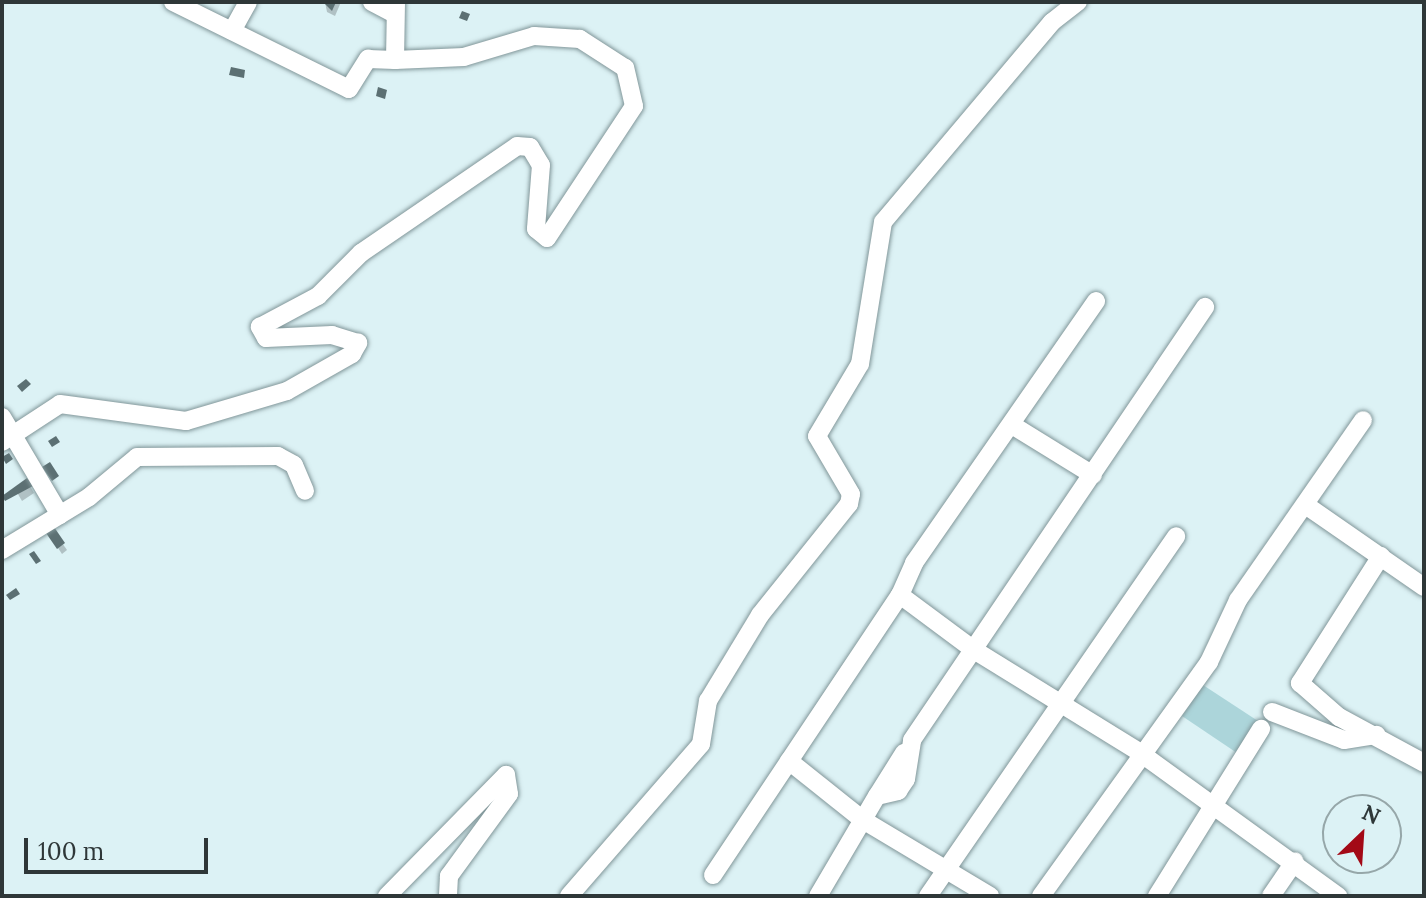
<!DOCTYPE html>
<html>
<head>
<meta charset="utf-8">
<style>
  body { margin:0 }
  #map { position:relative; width:1426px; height:898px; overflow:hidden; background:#dcf2f5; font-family:Lora,serif }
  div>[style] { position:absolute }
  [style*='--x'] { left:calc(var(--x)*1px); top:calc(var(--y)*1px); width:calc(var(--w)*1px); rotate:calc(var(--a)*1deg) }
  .green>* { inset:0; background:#acd5da }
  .shadow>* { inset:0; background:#0003 }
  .building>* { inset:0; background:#5c7073 }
  .roads { filter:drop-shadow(0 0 2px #819699) drop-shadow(0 0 2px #819699) }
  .minor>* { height:18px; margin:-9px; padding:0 9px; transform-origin:9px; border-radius:9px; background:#fff }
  span { translate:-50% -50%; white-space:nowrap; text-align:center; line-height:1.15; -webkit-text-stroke:8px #dcf2f5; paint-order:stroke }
  .frame { position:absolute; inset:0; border:4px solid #2e3738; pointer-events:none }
  .north { position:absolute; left:1322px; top:794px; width:80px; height:80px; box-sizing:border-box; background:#dcf2f5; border:2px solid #96a7a9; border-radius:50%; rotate:25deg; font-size:22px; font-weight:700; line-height:32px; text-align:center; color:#2e3738 }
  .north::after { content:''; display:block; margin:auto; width:28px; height:36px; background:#a30916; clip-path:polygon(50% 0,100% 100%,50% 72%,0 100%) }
  .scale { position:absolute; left:24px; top:838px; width:184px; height:36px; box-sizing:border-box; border:4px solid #2e3738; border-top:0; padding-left:10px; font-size:24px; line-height:28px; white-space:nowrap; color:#2e3738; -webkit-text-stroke:6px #dcf2f5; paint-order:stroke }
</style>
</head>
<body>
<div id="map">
  <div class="green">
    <div style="clip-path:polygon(1203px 685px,1258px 721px,1237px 753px,1182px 716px)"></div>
  </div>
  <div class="shadow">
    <div style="clip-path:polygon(325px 2px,341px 2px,335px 16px,327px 12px)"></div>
    <div style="clip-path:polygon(27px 481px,34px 493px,22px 501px,15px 489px)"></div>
    <div style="clip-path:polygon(53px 530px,67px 550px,62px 554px,52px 539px)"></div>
  </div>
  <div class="building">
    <div style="clip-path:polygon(323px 2px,336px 2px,332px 11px)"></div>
    <div style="clip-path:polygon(462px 11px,470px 14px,467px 21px,459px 18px)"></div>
    <div style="clip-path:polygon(231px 67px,245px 70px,244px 78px,229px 75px)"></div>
    <div style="clip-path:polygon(378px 87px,387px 90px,385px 99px,376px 96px)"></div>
    <div style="clip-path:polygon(26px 379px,31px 384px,22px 392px,17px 386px)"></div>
    <div style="clip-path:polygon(56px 436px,60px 442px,52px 447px,48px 441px)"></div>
    <div style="clip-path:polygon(9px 453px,13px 459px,6px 464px,2px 457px)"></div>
    <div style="clip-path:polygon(50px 462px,59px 476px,52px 481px,42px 467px)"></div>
    <div style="clip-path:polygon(27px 478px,33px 486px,5px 501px,2px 496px)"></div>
    <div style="clip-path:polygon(54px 527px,65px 543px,57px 549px,46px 533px)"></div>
    <div style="clip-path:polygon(34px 551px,41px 561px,36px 564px,29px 554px)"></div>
    <div style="clip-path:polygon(16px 588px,20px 594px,10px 600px,6px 595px)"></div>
  </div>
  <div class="roads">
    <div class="minor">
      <div style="--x:173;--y:2;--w:196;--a:26.3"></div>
      <div style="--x:349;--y:89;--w:36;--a:-58"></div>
      <div style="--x:368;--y:59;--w:27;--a:2"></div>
      <div style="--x:395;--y:60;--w:58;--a:-89"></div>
      <div style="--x:372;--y:2;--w:21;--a:28"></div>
      <div style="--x:232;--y:31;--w:33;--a:-61"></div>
      <div style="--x:2;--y:417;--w:114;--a:59.4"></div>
      <div style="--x:1012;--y:425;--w:95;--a:31.7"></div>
      <div style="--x:2;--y:442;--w:69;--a:-33.2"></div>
      <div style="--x:60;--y:404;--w:127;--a:7.7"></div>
      <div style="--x:186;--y:421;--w:105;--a:-16.5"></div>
      <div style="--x:287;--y:391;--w:75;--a:-29.6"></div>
      <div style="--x:352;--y:354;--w:13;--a:-61"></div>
      <div style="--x:358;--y:343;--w:27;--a:-163"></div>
      <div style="--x:332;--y:335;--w:66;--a:177.4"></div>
      <div style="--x:266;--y:338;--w:13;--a:-119"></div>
      <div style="--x:260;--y:327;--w:66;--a:-28.1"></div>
      <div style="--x:318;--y:296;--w:61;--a:-45"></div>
      <div style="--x:361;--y:253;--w:189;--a:-34.4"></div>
      <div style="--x:517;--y:146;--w:13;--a:4"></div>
      <div style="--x:530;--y:147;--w:21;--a:59"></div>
      <div style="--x:541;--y:165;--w:64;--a:94.5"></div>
      <div style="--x:536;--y:229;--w:14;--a:39"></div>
      <div style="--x:547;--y:238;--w:158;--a:-56.6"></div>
      <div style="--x:634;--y:106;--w:39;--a:-103"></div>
      <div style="--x:625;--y:68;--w:54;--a:-147.2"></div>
      <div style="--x:580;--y:39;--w:46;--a:-176.3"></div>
      <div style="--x:534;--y:36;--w:73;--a:163.3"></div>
      <div style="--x:464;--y:57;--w:69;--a:177.5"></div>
      <div style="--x:1307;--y:506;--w:142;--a:34.7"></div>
      <div style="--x:2;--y:550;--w:102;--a:-31.3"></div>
      <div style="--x:89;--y:497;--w:62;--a:-39.8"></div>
      <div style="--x:137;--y:457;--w:141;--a:-0.4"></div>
      <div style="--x:278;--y:456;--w:18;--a:29"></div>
      <div style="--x:294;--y:465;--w:28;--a:67"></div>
      <div style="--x:1381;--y:556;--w:151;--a:122.5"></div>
      <div style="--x:1300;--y:683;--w:52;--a:41.1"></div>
      <div style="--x:1339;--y:717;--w:97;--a:28.4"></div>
      <div style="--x:900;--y:595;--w:92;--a:36.6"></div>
      <div style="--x:974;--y:650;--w:194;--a:31.7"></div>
      <div style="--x:1139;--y:752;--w:246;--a:35.9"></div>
      <div style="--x:1272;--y:712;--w:77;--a:21.3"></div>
      <div style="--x:1344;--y:740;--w:33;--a:-9"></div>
      <div style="--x:789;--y:761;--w:95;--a:38.6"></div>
      <div style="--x:863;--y:820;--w:148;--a:30.9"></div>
      <div style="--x:877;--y:796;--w:51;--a:-57.9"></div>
      <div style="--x:713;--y:875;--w:337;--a:-56.3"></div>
      <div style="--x:900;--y:595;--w:35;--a:-66"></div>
      <div style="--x:914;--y:563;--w:319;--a:-55.2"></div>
      <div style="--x:387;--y:896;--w:170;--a:-45.5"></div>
      <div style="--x:506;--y:775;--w:19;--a:81"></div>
      <div style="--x:509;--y:794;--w:102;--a:126.2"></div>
      <div style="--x:449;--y:876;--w:20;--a:93"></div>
      <div style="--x:569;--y:896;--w:201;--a:-49"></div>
      <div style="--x:701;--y:744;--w:44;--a:-80.8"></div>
      <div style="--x:708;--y:701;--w:100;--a:-58.8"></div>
      <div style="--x:760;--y:615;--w:142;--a:-51.3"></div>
      <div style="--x:849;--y:504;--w:10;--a:-79"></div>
      <div style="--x:851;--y:494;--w:67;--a:-120.4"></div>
      <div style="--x:817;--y:436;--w:84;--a:-59.2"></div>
      <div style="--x:860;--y:364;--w:144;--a:-80.8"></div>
      <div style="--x:883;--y:222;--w:262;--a:-49.8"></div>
      <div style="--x:1052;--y:22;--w:33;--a:-38"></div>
      <div style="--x:818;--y:896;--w:116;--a:-59.5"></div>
      <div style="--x:877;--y:796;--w:22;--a:-13"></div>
      <div style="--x:898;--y:791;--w:14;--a:-56"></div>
      <div style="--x:906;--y:779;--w:39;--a:-81"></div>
      <div style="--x:912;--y:740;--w:523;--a:-55.91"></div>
      <div style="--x:928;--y:896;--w:437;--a:-55.4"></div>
      <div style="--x:1041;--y:896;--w:288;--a:-54.3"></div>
      <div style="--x:1209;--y:662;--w:68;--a:-64.9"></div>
      <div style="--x:1238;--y:600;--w:219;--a:-55.2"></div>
      <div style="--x:1157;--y:896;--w:197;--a:-58.1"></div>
      <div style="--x:1271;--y:896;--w:42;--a:-55.6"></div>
    </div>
  </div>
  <div class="frame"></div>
  <div class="north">N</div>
  <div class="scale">100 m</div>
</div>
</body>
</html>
